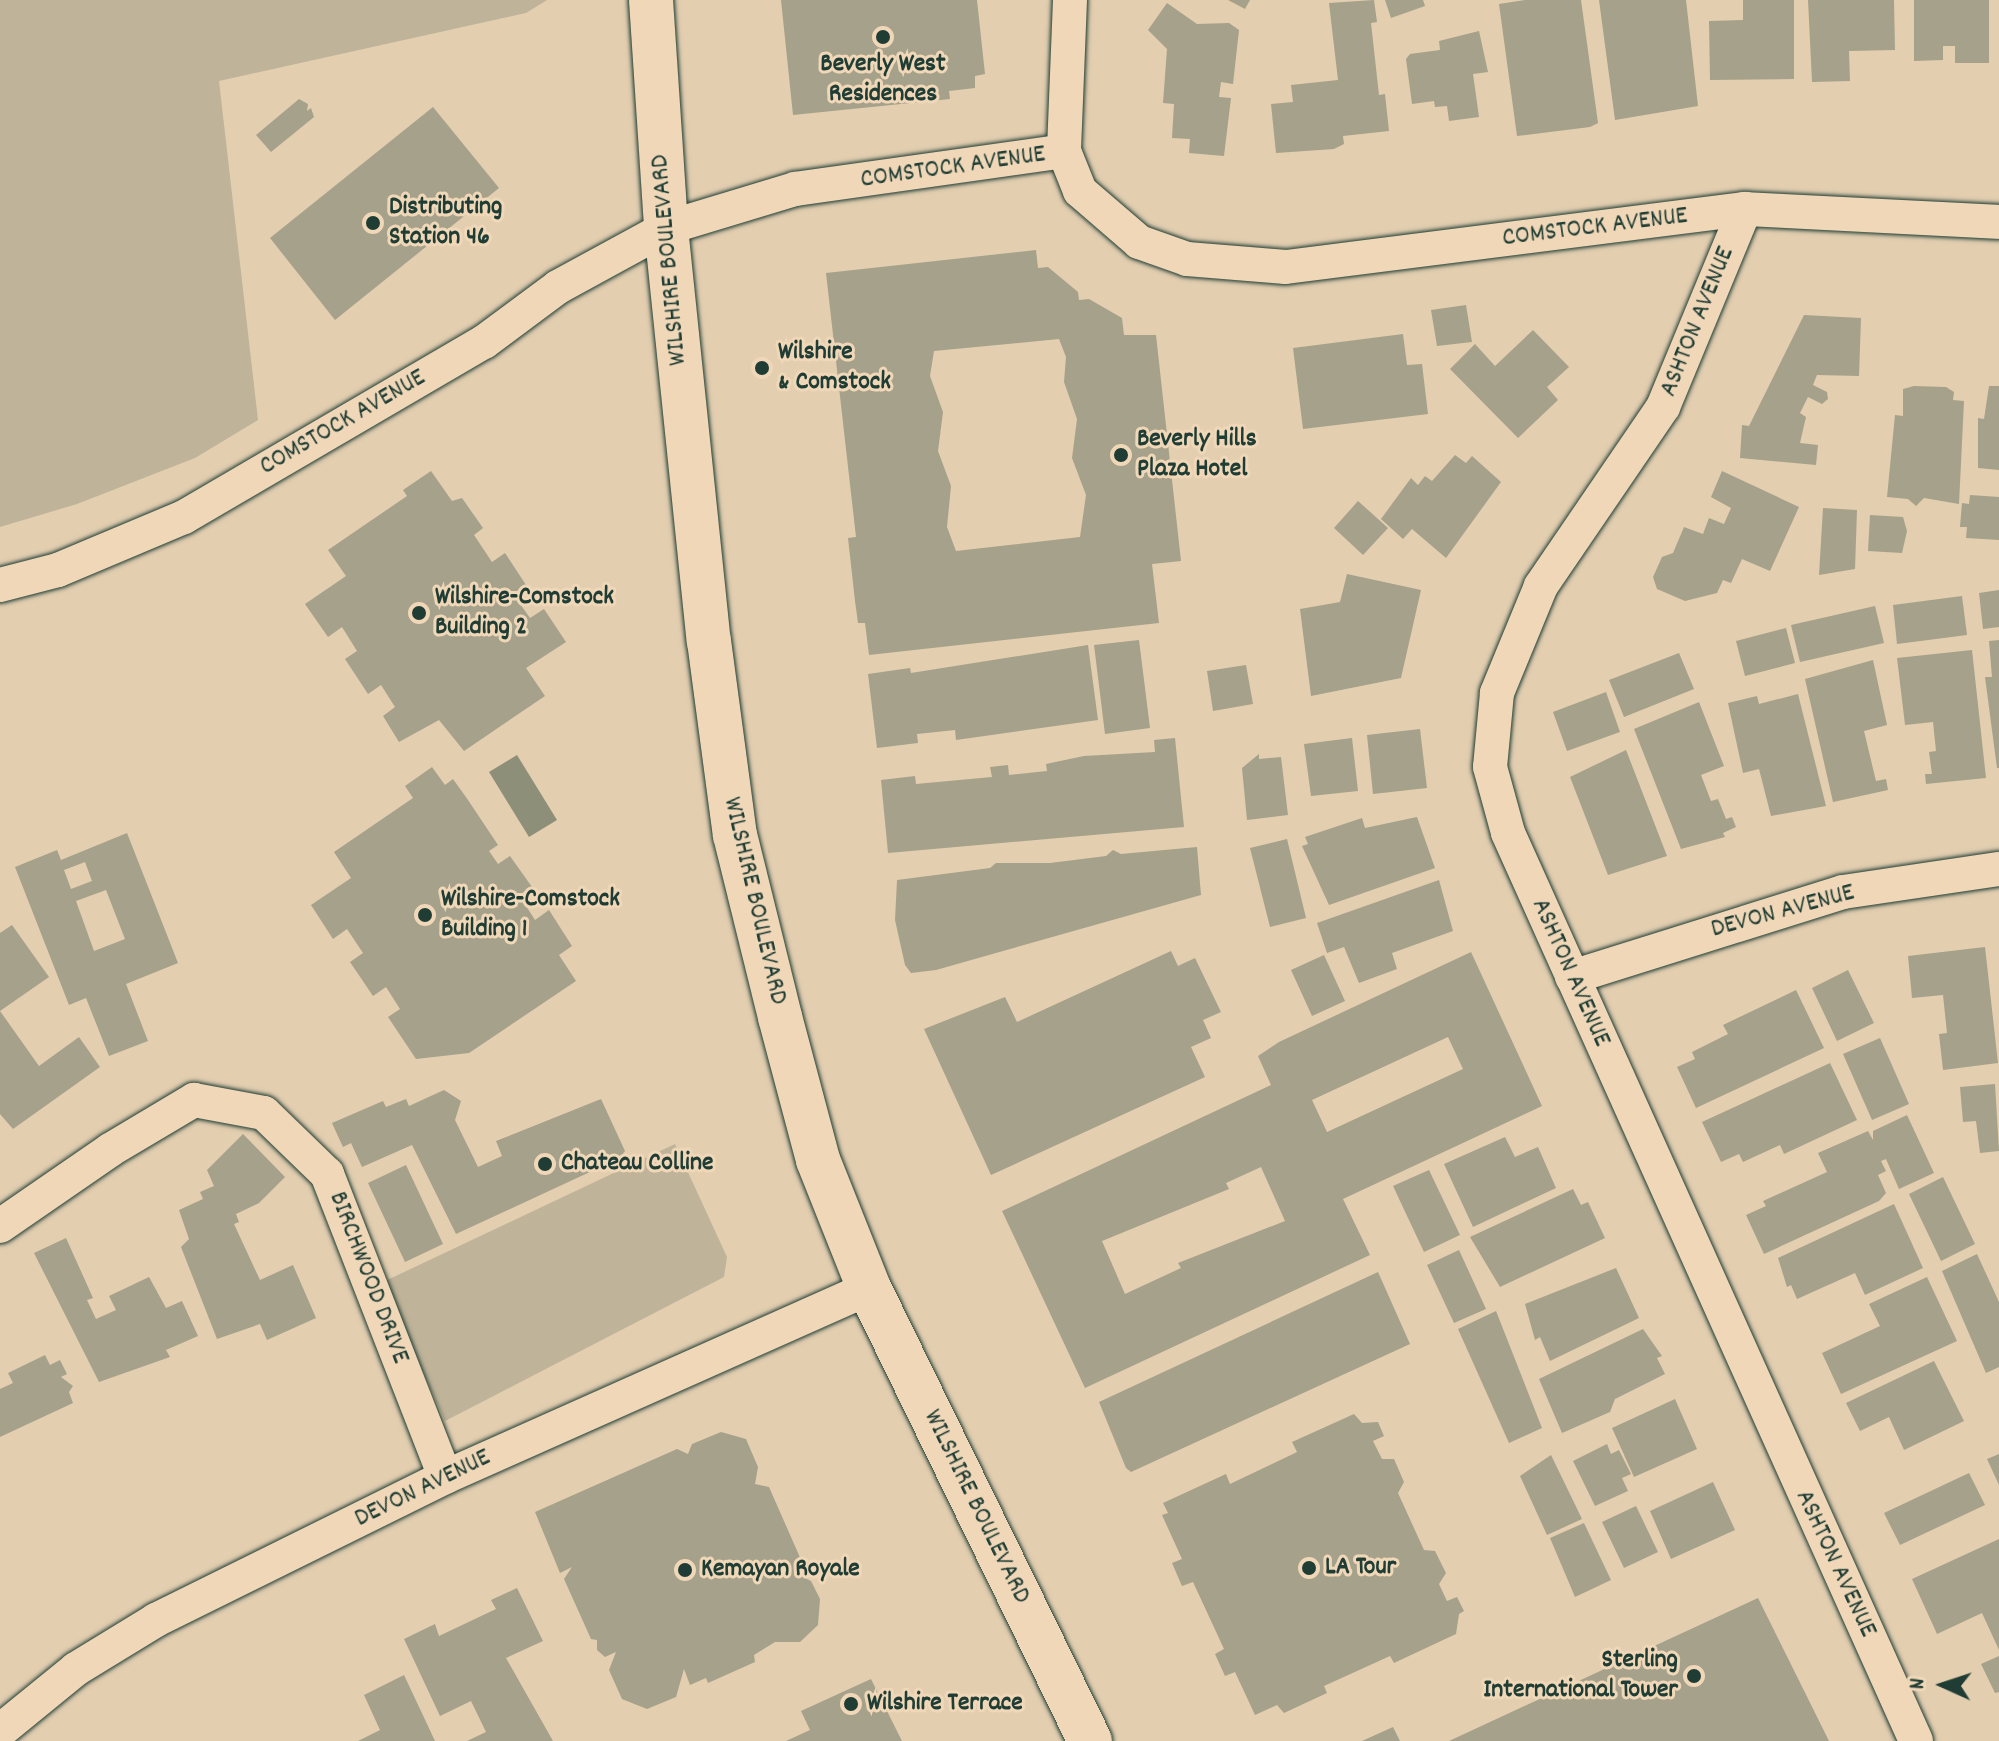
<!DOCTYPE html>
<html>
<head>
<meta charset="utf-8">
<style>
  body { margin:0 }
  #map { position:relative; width:1999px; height:1741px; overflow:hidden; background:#e3ceb0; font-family:Dekko,sans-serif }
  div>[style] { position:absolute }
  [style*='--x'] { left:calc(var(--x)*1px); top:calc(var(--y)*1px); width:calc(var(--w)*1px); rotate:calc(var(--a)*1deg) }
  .green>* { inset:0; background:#bfb399 }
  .water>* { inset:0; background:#8e8f79 }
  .building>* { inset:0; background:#a6a18a }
  .roads { filter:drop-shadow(0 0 2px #1f3d34) drop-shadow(0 0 2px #1f3d34) }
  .minor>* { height:34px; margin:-17px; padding:0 17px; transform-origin:17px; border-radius:17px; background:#f0d7b8 }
  .primary>* { height:44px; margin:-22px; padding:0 22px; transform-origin:22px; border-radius:22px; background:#f0d7b8 }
  .dots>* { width:22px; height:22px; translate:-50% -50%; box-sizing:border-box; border:4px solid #f0d7b8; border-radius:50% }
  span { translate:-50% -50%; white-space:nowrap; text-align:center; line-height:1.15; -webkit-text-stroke:6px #f0d7b8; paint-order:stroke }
  .poi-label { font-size:26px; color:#1f3d34; font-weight:700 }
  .left { translate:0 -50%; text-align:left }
  .right { translate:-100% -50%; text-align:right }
  .street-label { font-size:26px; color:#1f3d34 }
  .north { position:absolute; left:1903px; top:1645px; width:80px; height:80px; -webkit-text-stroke:6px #f0d7b8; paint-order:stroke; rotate:273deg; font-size:22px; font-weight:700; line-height:32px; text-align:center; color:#1f3d34 }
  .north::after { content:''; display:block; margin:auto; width:28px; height:36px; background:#1f3d34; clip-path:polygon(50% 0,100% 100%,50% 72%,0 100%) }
</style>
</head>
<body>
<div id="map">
  <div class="green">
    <div style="clip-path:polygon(0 0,547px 0,526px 13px,219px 81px,258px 420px,195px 458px,77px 504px,0 527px)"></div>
    <div style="clip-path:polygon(675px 1144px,727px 1257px,724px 1277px,445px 1421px,383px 1282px)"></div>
  </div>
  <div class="water">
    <div style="clip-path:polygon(517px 755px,557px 820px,529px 837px,489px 772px)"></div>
  </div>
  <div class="building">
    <div style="clip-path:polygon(781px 0,977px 0,985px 74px,975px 76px,975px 88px,949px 91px,950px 99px,793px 115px)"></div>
    <div style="clip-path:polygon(1228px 0,1250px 0,1245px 9px)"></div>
    <div style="clip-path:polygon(1374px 0,1377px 22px,1371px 23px,1379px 95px,1385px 94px,1389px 131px,1343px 136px,1344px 144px,1334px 149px,1276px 153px,1271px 104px,1293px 102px,1291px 85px,1338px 80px,1329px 3px)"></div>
    <div style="clip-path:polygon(1385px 0,1423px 0,1425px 6px,1391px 18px)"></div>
    <div style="clip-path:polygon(1525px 0,1581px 0,1598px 123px,1590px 127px,1517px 136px,1499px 4px)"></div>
    <div style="clip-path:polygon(1599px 0,1686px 0,1698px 106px,1615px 120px)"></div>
    <div style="clip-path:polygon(1743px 0,1794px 0,1794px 79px,1710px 80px,1709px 21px,1743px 20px)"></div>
    <div style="clip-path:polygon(1808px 0,1894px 0,1895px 50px,1849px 51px,1850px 81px,1812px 82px)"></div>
    <div style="clip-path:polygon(1914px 0,1989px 0,1989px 63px,1955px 63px,1955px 46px,1943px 46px,1943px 60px,1914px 61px)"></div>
    <div style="clip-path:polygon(1167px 3px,1197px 24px,1229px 23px,1239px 30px,1233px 84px,1221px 82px,1219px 97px,1231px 98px,1224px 156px,1189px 153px,1190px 139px,1172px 138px,1174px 104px,1163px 103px,1167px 49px,1148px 30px)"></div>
    <div style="clip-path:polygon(1479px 31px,1488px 72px,1473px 74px,1479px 117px,1449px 121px,1447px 106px,1435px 107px,1434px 101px,1412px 104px,1406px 59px,1410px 54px,1440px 50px,1439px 41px)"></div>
    <div style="clip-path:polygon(299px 99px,308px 104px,307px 111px,311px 108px,314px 117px,271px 152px,256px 135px)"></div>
    <div style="clip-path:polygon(433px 107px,499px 188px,335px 320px,270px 238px)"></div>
    <div style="clip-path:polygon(evenodd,1036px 250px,1038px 268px,1048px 267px,1078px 292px,1079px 300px,1089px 299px,1122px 318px,1124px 335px,1156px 335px,1181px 561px,1152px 564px,1159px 623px,869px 655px,865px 623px,858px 623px,855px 601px,848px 538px,856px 537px,826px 273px,1036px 250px,1059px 339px,1066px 357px,1064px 382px,1077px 419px,1072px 458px,1086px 495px,1080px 537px,956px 551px,947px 527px,951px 486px,938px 451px,943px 412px,930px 376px,934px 351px,1059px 339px)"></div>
    <div style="clip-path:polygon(1466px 305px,1472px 342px,1437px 346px,1431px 310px)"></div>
    <div style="clip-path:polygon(1804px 315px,1861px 318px,1859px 376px,1817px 375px,1813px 385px,1827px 392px,1828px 399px,1822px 404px,1808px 397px,1800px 413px,1806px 417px,1800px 443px,1818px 445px,1816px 465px,1740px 458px,1742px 425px,1749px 426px)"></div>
    <div style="clip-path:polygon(1533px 330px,1569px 367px,1547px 387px,1558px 400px,1518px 438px,1450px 369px,1475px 344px,1495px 366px)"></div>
    <div style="clip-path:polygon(1403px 334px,1407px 365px,1422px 364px,1428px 414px,1303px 429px,1293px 348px)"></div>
    <div style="clip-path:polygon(1914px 386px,1946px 387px,1954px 392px,1953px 400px,1964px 401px,1959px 504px,1924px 498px,1916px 506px,1908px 499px,1887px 497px,1895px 415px,1903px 416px,1903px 389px)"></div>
    <div style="clip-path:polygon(1989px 386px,1999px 386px,1999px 470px,1978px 468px,1978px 418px,1984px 419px)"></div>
    <div style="clip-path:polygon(1455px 455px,1466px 463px,1472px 456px,1501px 482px,1446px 558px,1412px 529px,1403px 539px,1381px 519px,1411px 478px,1418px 485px,1425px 476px,1432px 481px)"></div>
    <div style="clip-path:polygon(431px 471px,452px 501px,462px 498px,483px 528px,474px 535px,492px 562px,505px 553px,526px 585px,513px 594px,530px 618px,544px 609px,566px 642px,526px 668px,545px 696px,464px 751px,439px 720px,399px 742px,383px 716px,395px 707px,381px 685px,368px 694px,345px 659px,357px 651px,342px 627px,328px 637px,305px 604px,346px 576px,328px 550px,407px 496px,403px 490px)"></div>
    <div style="clip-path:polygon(1722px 471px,1799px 507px,1770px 571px,1742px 559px,1731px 583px,1723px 580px,1717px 593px,1685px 601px,1657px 589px,1653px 577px,1662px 557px,1673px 553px,1684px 527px,1703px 534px,1709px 518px,1724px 524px,1731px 508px,1711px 497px)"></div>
    <div style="clip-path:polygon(1970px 495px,1999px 497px,1999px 540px,1966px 538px,1967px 527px,1960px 527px,1962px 503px,1969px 504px)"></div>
    <div style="clip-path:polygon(1358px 501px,1388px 528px,1363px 555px,1334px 528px)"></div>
    <div style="clip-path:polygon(1823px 508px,1857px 510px,1855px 569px,1819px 575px)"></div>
    <div style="clip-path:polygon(1870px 515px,1903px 517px,1907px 531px,1902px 553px,1868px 551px)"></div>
    <div style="clip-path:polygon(1347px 574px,1421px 590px,1401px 678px,1311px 696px,1300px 609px,1340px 602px)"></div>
    <div style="clip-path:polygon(1999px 590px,1999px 627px,1983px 629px,1979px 593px)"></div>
    <div style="clip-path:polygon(1962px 596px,1967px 635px,1897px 644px,1893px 605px)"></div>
    <div style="clip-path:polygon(1875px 606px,1884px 643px,1800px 662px,1791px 625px)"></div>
    <div style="clip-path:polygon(1786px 628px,1795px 663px,1745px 676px,1736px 641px)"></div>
    <div style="clip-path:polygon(1139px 640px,1150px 728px,1105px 734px,1094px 645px)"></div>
    <div style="clip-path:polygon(1999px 640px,1999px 768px,1997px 768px,1985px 677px,1992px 677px,1989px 641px)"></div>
    <div style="clip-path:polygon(1088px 645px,1098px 720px,956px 740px,955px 730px,917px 734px,918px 743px,877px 748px,868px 674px,910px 668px,911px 673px)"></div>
    <div style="clip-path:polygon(1972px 650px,1986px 778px,1926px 784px,1925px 774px,1932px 774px,1929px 752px,1936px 751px,1933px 722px,1905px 725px,1897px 658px)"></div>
    <div style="clip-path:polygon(1679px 653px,1694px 689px,1624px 717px,1609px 680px)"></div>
    <div style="clip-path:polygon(1873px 660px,1887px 725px,1864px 731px,1876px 781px,1886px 779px,1888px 790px,1833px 802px,1805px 679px)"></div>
    <div style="clip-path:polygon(1246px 665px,1253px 704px,1213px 711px,1207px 671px)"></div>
    <div style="clip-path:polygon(1606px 692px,1620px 732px,1567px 751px,1553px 712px)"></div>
    <div style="clip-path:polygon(1798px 694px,1826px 806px,1771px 816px,1759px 769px,1743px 773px,1728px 703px,1757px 696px,1759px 704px)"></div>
    <div style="clip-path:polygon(1699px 702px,1724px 766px,1701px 775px,1711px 801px,1718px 799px,1726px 819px,1732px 817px,1736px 827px,1723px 833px,1725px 837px,1681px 849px,1634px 729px)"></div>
    <div style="clip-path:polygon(1420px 729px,1427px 788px,1373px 794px,1367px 735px)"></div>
    <div style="clip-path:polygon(1175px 738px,1184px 827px,888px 853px,881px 780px,915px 776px,916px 784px,992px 777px,990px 767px,1008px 765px,1009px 775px,1047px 771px,1046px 764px,1084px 756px,1155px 752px,1154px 740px)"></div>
    <div style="clip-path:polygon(1352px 738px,1358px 791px,1311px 796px,1304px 744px)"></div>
    <div style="clip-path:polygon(1626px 750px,1667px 856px,1608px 875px,1570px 777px)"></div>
    <div style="clip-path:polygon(1259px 754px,1259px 759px,1281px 757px,1288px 815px,1247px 820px,1242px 768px)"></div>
    <div style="clip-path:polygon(432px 767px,445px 785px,453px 779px,468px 800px,498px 845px,489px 851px,498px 864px,510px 856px,532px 887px,519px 895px,535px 920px,549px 910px,572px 946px,559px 955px,576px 981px,469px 1053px,416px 1059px,388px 1017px,400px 1009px,386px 987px,373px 996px,350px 962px,363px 953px,347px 929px,333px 939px,311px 905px,351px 878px,334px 852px,413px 798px,405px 786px)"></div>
    <div style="clip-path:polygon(1417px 817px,1435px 868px,1329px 905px,1302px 846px,1308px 844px,1305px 837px,1362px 818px,1365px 828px)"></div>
    <div style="clip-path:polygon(evenodd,127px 833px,178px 963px,126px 984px,148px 1041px,109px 1056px,86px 998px,69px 1005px,15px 867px,57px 850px,61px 860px,127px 833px,85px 862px,92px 881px,71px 889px,64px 870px,85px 862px,127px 833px,106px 890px,125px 939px,94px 951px,76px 901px,106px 890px)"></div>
    <div style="clip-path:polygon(1287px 839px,1306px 918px,1270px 927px,1250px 848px)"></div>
    <div style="clip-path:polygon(1197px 847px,1201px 895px,936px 970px,911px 973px,905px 965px,895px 920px,897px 880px,990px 868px,996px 863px,1050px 863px,1106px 856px,1113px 850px,1121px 854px)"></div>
    <div style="clip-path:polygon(1439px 880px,1453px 931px,1392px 953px,1397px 969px,1359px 983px,1344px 947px,1327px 953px,1317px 923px)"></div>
    <div style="clip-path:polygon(12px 925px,49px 977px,0 1011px,39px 1066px,79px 1037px,100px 1067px,13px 1129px,0 1114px,0 933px)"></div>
    <div style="clip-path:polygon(1985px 947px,1998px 1063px,1943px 1070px,1939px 1034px,1947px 1033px,1943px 995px,1912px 998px,1908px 956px)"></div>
    <div style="clip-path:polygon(1171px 951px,1178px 966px,1195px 958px,1221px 1012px,1203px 1020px,1211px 1038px,1191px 1047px,1205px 1077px,991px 1175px,924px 1029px,1005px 997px,1017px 1022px)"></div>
    <div style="clip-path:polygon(evenodd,1471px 952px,1542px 1106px,1343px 1199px,1370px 1255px,1085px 1388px,1002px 1211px,1271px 1085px,1258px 1056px,1279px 1042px,1471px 952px,1448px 1037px,1463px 1069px,1327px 1132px,1312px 1100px,1448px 1037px,1471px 952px,1261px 1167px,1285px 1221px,1178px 1263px,1181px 1268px,1125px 1294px,1102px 1241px,1229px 1189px,1226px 1183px,1261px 1167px)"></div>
    <div style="clip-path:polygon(1324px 955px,1345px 1001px,1312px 1016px,1291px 970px)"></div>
    <div style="clip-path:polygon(1848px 970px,1874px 1023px,1837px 1041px,1812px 988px)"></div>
    <div style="clip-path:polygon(1796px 990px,1824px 1048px,1696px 1108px,1677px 1067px,1695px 1059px,1692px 1052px,1728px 1034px,1723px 1025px)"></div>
    <div style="clip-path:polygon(1880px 1038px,1909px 1104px,1872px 1120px,1843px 1054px)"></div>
    <div style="clip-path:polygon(1830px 1063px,1857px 1120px,1784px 1154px,1780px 1145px,1743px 1162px,1739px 1154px,1721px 1162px,1702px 1122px)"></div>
    <div style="clip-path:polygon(1995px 1084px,1999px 1151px,1980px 1153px,1976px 1121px,1963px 1122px,1960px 1087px)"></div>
    <div style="clip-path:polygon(444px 1090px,461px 1101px,455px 1120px,478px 1167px,502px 1156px,496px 1141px,601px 1099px,625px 1151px,620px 1158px,456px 1234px,412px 1145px,362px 1167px,351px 1143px,343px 1147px,332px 1123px,383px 1101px,386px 1107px,406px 1099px,409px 1106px)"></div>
    <div style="clip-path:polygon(1907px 1115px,1934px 1173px,1899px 1189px,1886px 1159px,1881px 1161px,1886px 1171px,1878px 1175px,1886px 1193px,1879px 1201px,1764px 1254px,1746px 1215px,1766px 1206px,1763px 1201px,1827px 1172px,1818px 1153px,1868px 1131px,1873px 1140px,1873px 1131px)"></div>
    <div style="clip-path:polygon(243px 1134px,285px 1177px,259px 1203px,236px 1214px,239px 1222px,234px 1224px,260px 1280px,293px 1265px,316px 1318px,267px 1340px,260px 1324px,217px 1339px,181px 1247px,189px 1239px,179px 1210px,203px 1199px,200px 1192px,214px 1186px,207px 1170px)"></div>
    <div style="clip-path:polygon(1505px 1137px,1515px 1157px,1538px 1147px,1556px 1188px,1473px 1227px,1444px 1164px)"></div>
    <div style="clip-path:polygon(406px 1165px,443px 1244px,405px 1262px,368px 1183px)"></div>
    <div style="clip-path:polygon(1429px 1170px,1460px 1235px,1424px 1252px,1393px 1186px)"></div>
    <div style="clip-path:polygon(1943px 1177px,1975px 1244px,1941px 1261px,1909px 1194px)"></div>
    <div style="clip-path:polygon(1573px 1189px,1581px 1205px,1588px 1202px,1605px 1238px,1500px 1287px,1470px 1237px)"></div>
    <div style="clip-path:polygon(1894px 1204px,1923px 1268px,1865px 1295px,1855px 1273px,1797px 1299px,1791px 1285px,1787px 1287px,1778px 1258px)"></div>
    <div style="clip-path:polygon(66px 1238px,93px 1298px,87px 1300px,96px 1319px,116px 1310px,109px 1296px,149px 1277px,166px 1308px,182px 1301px,198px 1336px,166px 1350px,170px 1357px,99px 1382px,34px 1253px)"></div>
    <div style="clip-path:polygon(1459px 1250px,1486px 1309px,1454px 1323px,1427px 1265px)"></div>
    <div style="clip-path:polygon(1977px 1254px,1999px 1302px,1999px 1367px,1986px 1373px,1942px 1271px)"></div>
    <div style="clip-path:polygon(1616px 1268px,1639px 1318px,1550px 1361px,1540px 1337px,1535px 1340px,1525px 1304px)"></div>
    <div style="clip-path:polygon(1378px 1272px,1410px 1344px,1131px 1472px,1126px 1468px,1099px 1402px)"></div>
    <div style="clip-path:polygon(1927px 1277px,1957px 1341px,1841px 1394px,1822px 1353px,1880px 1326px,1869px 1304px)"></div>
    <div style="clip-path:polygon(1496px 1311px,1542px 1428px,1509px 1443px,1458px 1329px)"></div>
    <div style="clip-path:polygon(1643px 1329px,1662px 1356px,1657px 1358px,1665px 1374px,1615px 1399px,1610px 1412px,1562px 1433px,1539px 1379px)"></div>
    <div style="clip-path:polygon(45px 1355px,50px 1365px,60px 1360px,67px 1374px,61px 1377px,73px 1386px,69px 1392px,73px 1403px,0 1437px,0 1389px,13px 1383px,8px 1373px)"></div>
    <div style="clip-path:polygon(1934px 1361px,1964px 1421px,1904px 1450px,1889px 1417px,1860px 1431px,1846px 1403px)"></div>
    <div style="clip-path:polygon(1675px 1399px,1697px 1449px,1634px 1477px,1612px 1428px)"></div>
    <div style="clip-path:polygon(1354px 1414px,1362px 1423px,1378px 1422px,1384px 1436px,1373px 1441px,1382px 1459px,1394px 1459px,1404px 1482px,1398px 1493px,1424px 1550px,1435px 1551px,1446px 1573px,1439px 1584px,1447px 1601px,1457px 1597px,1464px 1611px,1459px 1614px,1456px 1634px,1394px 1663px,1390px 1656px,1324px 1686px,1327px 1693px,1284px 1713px,1277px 1705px,1255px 1715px,1235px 1672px,1225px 1676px,1215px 1654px,1224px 1649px,1193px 1582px,1182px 1586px,1172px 1563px,1182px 1559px,1162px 1515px,1168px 1513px,1163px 1503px,1226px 1474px,1230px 1484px,1297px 1452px,1292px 1442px)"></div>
    <div style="clip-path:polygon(721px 1432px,746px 1439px,758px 1467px,755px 1484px,769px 1487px,802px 1562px,797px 1574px,811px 1581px,820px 1599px,818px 1625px,800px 1642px,775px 1642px,754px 1655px,755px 1662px,708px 1683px,706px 1678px,690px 1685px,684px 1669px,676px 1697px,647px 1709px,622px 1699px,609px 1670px,616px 1652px,605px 1657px,597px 1650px,597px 1640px,591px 1639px,564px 1579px,572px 1567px,560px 1573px,535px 1512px,677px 1449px,688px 1454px,692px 1444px)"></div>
    <div style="clip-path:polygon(1607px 1444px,1611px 1454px,1619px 1450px,1631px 1474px,1622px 1478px,1628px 1491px,1595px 1506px,1573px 1461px)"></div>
    <div style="clip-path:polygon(1999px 1454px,1999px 1485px,1987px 1459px)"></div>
    <div style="clip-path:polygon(1551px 1455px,1582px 1519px,1547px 1535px,1520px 1476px)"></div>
    <div style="clip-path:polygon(1969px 1473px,1985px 1505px,1900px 1545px,1884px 1513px)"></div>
    <div style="clip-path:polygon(1713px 1482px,1735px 1530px,1671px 1559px,1650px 1511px)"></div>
    <div style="clip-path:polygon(1636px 1506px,1658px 1552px,1624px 1568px,1602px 1522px)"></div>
    <div style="clip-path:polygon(1584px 1523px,1611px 1580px,1575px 1597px,1550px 1538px)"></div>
    <div style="clip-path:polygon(1999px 1539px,1999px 1650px,1982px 1613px,1937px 1634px,1912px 1579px)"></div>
    <div style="clip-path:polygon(517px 1588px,543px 1641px,506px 1658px,553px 1741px,467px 1741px,486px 1732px,471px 1701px,440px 1716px,404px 1639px,435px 1624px,439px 1636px,496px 1609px,491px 1600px)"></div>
    <div style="clip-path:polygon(1758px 1598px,1829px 1741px,1449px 1741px)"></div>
    <div style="clip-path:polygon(1999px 1656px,1999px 1692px,1995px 1693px,1981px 1664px)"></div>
    <div style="clip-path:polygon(404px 1675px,435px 1741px,358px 1741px,380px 1730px,364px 1695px)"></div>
    <div style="clip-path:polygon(871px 1679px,902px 1741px,786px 1741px,810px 1730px,801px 1711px)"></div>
    <div style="clip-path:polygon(1393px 1727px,1400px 1741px,1362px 1741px)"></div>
  </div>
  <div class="roads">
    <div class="minor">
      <div style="--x:1070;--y:0;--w:151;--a:92.3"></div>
      <div style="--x:1064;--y:151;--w:43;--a:68.2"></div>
      <div style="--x:1080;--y:191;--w:78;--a:40.8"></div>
      <div style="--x:1139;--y:242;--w:51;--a:19.5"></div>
      <div style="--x:1187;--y:259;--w:99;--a:4.6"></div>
      <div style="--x:1286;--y:267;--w:463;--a:-7.2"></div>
      <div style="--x:1745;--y:209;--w:254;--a:2.9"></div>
      <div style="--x:1745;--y:209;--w:214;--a:112.5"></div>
      <div style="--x:1663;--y:407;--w:217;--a:124.3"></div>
      <div style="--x:1541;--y:586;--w:116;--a:112.4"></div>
      <div style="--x:1497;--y:693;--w:74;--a:95.4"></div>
      <div style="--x:1490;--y:767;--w:68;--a:74.7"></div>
      <div style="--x:1508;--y:833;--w:995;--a:65.8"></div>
      <div style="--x:0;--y:585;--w:60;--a:-14.5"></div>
      <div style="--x:58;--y:570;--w:137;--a:-22.8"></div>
      <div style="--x:184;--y:517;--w:347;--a:-30.3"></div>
      <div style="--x:484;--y:342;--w:92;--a:-36.6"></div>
      <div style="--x:558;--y:287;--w:123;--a:-28.6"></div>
      <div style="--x:666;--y:228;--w:135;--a:-16.8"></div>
      <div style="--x:795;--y:189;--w:272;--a:-8"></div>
      <div style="--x:1572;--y:977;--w:284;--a:-17.4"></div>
      <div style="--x:1843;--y:892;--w:158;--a:-8.4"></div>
      <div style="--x:0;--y:1226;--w:134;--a:-34.6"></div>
      <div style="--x:110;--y:1150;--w:98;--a:-30.8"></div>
      <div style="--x:194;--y:1100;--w:71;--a:10.5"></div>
      <div style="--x:264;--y:1113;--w:88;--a:44.1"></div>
      <div style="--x:327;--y:1174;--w:325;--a:68.7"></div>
      <div style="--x:0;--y:1731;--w:98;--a:-39.2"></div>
      <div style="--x:76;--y:1669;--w:94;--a:-31.5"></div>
      <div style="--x:156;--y:1620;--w:322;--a:-26.3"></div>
      <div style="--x:445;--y:1477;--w:464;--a:-24"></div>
    </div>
    <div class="primary">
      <div style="--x:651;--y:0;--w:228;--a:86.2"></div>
      <div style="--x:666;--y:228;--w:415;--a:84.1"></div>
      <div style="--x:709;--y:641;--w:196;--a:82.4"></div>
      <div style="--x:735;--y:835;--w:187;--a:76.1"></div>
      <div style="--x:780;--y:1017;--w:148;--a:75.1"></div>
      <div style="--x:818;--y:1160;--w:138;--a:68.3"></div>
      <div style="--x:869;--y:1288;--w:504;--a:63.99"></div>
    </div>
  </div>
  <div class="dots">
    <div style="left:883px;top:37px;background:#1f3d34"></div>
    <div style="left:373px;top:223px;background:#1f3d34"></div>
    <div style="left:762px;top:368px;background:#1f3d34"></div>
    <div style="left:1121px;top:455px;background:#1f3d34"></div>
    <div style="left:419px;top:613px;background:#1f3d34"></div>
    <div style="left:425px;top:915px;background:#1f3d34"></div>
    <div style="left:545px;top:1164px;background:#1f3d34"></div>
    <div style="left:1309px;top:1568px;background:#1f3d34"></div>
    <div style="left:685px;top:1570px;background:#1f3d34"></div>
    <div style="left:1694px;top:1676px;background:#1f3d34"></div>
    <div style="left:851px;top:1704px;background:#1f3d34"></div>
  </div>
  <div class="poi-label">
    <span style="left:883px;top:80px">Beverly West<br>Residences</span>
    <span class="left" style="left:389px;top:223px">Distributing<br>Station 46</span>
    <span class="left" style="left:778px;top:368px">Wilshire<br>&amp; Comstock</span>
    <span class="left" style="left:1137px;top:455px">Beverly Hills<br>Plaza Hotel</span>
    <span class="left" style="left:435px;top:613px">Wilshire-Comstock<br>Building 2</span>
    <span class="left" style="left:441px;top:915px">Wilshire-Comstock<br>Building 1</span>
    <span class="left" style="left:561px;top:1164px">Chateau Colline</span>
    <span class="left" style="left:1325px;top:1568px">LA Tour</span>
    <span class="left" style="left:701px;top:1570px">Kemayan Royale</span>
    <span class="right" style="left:1678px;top:1676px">Sterling<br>International Tower</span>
    <span class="left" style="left:867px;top:1704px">Wilshire Terrace</span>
  </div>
  <div class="street-label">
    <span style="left:953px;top:168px;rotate:-8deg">COMSTOCK AVENUE</span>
    <span style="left:1595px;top:228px;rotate:-7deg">COMSTOCK AVENUE</span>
    <span style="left:670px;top:260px;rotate:-95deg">WILSHIRE BOULEVARD</span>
    <span style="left:1698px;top:322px;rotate:-68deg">ASHTON AVENUE</span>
    <span style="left:343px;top:423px;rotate:-30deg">COMSTOCK AVENUE</span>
    <span style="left:754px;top:901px;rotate:77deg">WILSHIRE BOULEVARD</span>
    <span style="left:1783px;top:912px;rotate:-15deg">DEVON AVENUE</span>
    <span style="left:1570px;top:973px;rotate:66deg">ASHTON AVENUE</span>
    <span style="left:368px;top:1278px;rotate:69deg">BIRCHWOOD DRIVE</span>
    <span style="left:423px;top:1489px;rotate:-26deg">DEVON AVENUE</span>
    <span style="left:976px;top:1507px;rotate:64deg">WILSHIRE BOULEVARD</span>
    <span style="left:1835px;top:1564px;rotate:65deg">ASHTON AVENUE</span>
  </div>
  <div class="north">N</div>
</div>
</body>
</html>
